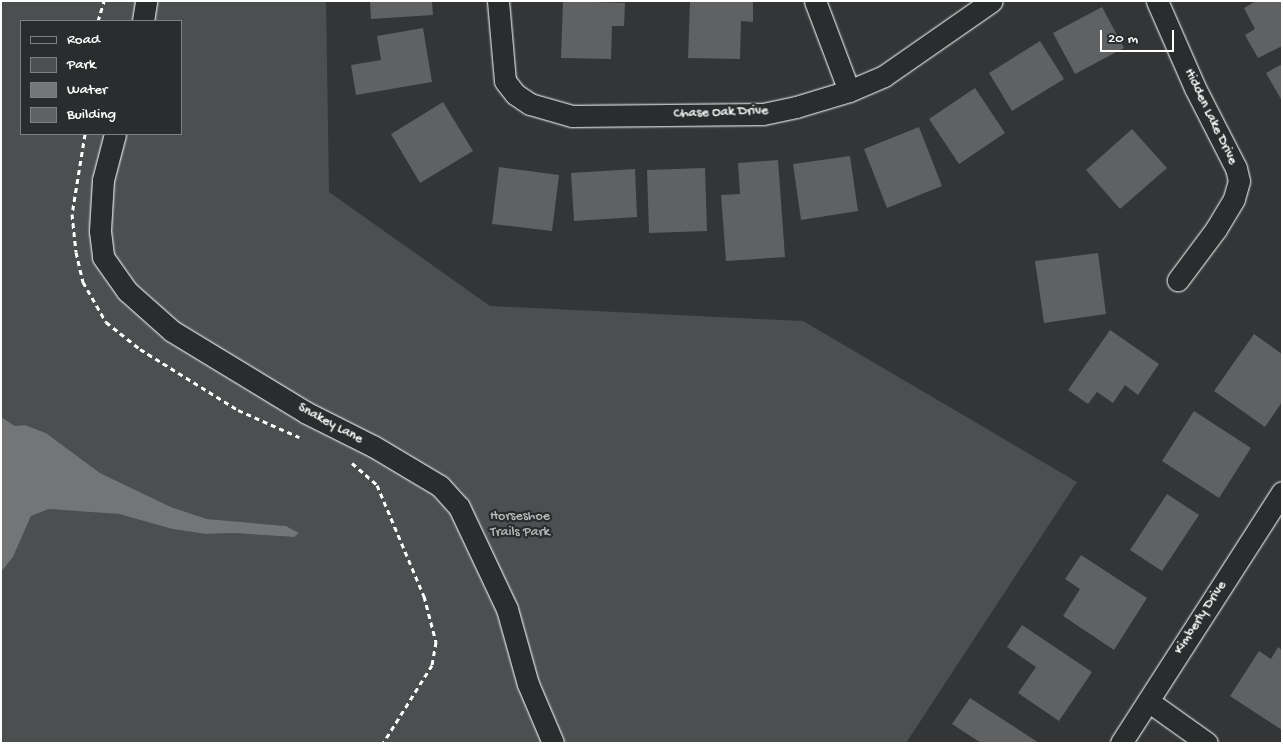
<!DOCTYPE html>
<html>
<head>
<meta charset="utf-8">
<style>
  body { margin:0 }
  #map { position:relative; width:1283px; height:744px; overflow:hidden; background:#333536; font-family:"Gochi Hand",sans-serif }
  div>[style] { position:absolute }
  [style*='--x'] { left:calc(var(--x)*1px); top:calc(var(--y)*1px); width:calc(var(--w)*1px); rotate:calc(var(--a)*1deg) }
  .green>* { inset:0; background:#4c4f50 }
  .water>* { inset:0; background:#737576 }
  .building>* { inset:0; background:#5f6162 }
  .path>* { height:3px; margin-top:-1.5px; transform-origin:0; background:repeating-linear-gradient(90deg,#fff 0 5px,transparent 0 9px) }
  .roads { filter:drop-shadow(0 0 1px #fff) drop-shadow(0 0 1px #fff) }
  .street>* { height:21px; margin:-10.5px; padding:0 10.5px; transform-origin:10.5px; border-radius:10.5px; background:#2a2d2e }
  span { translate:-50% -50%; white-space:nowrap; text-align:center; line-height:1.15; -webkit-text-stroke:4.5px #2a2d2e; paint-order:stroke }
  .street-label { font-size:14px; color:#fff }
  .park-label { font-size:14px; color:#b7b9b9 }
  .frame { position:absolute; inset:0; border:2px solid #fff; pointer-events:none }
  .legend { position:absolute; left:20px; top:20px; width:162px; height:115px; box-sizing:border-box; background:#2a2d2e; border:1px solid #7f8182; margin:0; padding:6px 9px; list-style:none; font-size:15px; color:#fff }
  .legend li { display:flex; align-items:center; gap:10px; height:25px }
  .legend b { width:25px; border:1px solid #7f8182 }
  .scale { position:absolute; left:1100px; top:30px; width:74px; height:22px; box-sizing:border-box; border:2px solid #fff; border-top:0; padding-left:6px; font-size:15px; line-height:18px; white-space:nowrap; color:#fff; -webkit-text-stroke:4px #2a2d2e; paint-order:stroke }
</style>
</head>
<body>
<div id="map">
  <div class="green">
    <div style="clip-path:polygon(evenodd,1px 1px,326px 1px,329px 192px,490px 306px,803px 321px,1077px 482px,906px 743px,1px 743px,1px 572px,13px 557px,31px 516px,49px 509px,86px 511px,119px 514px,172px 529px,206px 534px,233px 533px,294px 537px,299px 533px,286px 526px,207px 519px,171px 507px,100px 473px,46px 433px,25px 425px,15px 426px,1px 417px,1px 1px,21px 21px,181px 21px,181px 134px,21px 134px,21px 21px)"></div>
  </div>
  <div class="water">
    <div style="clip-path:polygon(1px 417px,15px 426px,25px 425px,46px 433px,100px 473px,171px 507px,207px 519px,286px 526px,299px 533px,294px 537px,233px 533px,206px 534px,172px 529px,119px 514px,49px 509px,31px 516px,13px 557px,1px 572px)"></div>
  </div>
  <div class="building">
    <div style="clip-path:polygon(370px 1px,432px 1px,433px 15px,371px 19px)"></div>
    <div style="clip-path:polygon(563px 1px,625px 3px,624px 26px,612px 26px,611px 59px,561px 58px)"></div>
    <div style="clip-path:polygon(690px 1px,753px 1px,753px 22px,741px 21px,740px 59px,688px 58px)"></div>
    <div style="clip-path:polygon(1256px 1px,1282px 1px,1282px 46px,1258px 58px,1245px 35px,1255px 29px,1244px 8px)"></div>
    <div style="clip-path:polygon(1102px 7px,1124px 48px,1075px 74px,1053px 33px)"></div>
    <div style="clip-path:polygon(423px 28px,432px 82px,356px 95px,351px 65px,381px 60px,377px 36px)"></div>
    <div style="clip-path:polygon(1040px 41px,1064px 79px,1012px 111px,989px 73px)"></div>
    <div style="clip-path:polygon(1282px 64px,1282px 101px,1266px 73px)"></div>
    <div style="clip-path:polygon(975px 88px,1005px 133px,959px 164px,929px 119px)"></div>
    <div style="clip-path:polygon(443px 102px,473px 151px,420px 183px,391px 134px)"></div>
    <div style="clip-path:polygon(919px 127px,942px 186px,887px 208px,864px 149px)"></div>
    <div style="clip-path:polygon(1132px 129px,1167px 168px,1120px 209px,1086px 170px)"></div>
    <div style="clip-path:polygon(850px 156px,858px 211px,801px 220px,793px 164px)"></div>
    <div style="clip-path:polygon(778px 160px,785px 257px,726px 261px,721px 195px,740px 194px,738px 163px)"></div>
    <div style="clip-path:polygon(499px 167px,559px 175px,552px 231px,492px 224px)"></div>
    <div style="clip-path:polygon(705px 168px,707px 231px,649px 233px,647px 170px)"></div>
    <div style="clip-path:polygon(635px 169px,637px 217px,574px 221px,571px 173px)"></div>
    <div style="clip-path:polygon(1098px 253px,1106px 314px,1044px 323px,1035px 261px)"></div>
    <div style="clip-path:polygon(1110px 330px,1159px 364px,1138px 395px,1125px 385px,1113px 403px,1097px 392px,1088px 404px,1068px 390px)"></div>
    <div style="clip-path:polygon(1254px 334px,1282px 354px,1282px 402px,1265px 427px,1214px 391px)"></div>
    <div style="clip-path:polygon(1194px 411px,1251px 448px,1219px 498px,1162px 461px)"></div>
    <div style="clip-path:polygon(1167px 494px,1199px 515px,1162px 571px,1130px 550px)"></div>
    <div style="clip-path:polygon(1081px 555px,1147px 598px,1114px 650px,1063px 616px,1080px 589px,1065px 579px)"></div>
    <div style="clip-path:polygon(1022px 625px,1092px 672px,1059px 721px,1018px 693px,1036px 667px,1007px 647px)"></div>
    <div style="clip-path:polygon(1278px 647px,1282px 650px,1282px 730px,1230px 696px,1259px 651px,1271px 659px)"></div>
    <div style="clip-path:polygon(970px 698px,1039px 743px,981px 743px,952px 724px)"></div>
  </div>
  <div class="path">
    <div style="--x:98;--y:21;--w:21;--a:-73"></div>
    <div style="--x:85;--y:134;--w:81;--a:99.2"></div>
    <div style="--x:72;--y:214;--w:38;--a:84"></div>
    <div style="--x:76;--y:252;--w:31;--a:77"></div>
    <div style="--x:83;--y:282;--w:46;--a:60.1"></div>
    <div style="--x:106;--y:322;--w:43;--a:38.5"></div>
    <div style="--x:140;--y:349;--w:115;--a:31.9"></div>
    <div style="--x:238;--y:410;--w:67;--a:23.9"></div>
    <div style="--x:352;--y:463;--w:33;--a:41"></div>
    <div style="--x:377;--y:485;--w:121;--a:67.1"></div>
    <div style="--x:424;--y:596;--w:48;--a:75.4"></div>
    <div style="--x:436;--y:642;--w:23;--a:100"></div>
    <div style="--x:432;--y:665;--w:92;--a:122.1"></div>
  </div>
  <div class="roads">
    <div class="street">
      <div style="--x:498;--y:1;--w:80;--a:85"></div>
      <div style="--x:505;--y:81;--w:16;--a:52"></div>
      <div style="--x:515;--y:94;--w:18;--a:34"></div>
      <div style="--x:530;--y:104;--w:44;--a:15.9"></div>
      <div style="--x:572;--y:116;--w:191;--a:-0.6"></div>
      <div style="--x:763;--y:114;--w:34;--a:-12"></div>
      <div style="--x:796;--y:107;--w:55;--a:-16.8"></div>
      <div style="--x:849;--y:91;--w:38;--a:-23"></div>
      <div style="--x:884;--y:76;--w:131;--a:-34.8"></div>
      <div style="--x:815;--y:1;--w:96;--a:69.3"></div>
      <div style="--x:1157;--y:1;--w:95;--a:66.4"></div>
      <div style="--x:1195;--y:88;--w:90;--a:62.9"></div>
      <div style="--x:1236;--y:168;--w:13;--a:77"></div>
      <div style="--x:1239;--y:181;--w:19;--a:106"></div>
      <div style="--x:1234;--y:199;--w:35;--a:121"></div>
      <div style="--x:1216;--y:229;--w:64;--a:126.7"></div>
      <div style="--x:143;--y:21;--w:20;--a:-81"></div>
      <div style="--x:115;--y:134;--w:48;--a:104.6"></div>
      <div style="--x:103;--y:180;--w:51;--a:93.4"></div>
      <div style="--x:100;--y:231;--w:26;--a:83"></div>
      <div style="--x:103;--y:257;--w:42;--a:54.8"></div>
      <div style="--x:127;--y:291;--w:60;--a:41.6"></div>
      <div style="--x:172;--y:331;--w:156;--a:31.3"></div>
      <div style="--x:305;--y:412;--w:76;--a:26.6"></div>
      <div style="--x:373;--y:446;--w:78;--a:30.8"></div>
      <div style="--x:440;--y:486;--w:28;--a:48"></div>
      <div style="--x:459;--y:507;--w:113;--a:64.8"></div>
      <div style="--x:507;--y:609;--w:78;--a:74.4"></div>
      <div style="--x:528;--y:684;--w:64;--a:67"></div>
      <div style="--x:1148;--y:701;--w:72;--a:35.4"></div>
      <div style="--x:1121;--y:743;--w:298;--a:-57.3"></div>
    </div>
  </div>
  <div class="street-label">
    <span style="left:721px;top:113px;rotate:-2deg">Chase Oak Drive</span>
    <span style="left:1210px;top:117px;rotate:64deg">Hidden Lake Drive</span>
    <span style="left:330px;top:424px;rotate:28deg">Snakey Lane</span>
    <span style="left:1201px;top:618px;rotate:-57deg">Kimberly Drive</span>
  </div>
  <div class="park-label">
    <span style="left:520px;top:525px">Horseshoe<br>Trails Park</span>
  </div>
  <div class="frame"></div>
  <ul class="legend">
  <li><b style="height:6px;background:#2a2d2e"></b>Road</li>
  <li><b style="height:14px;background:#4c4f50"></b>Park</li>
  <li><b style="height:14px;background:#737576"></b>Water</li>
  <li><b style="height:14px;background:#5f6162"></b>Building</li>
  </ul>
  <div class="scale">20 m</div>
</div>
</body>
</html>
